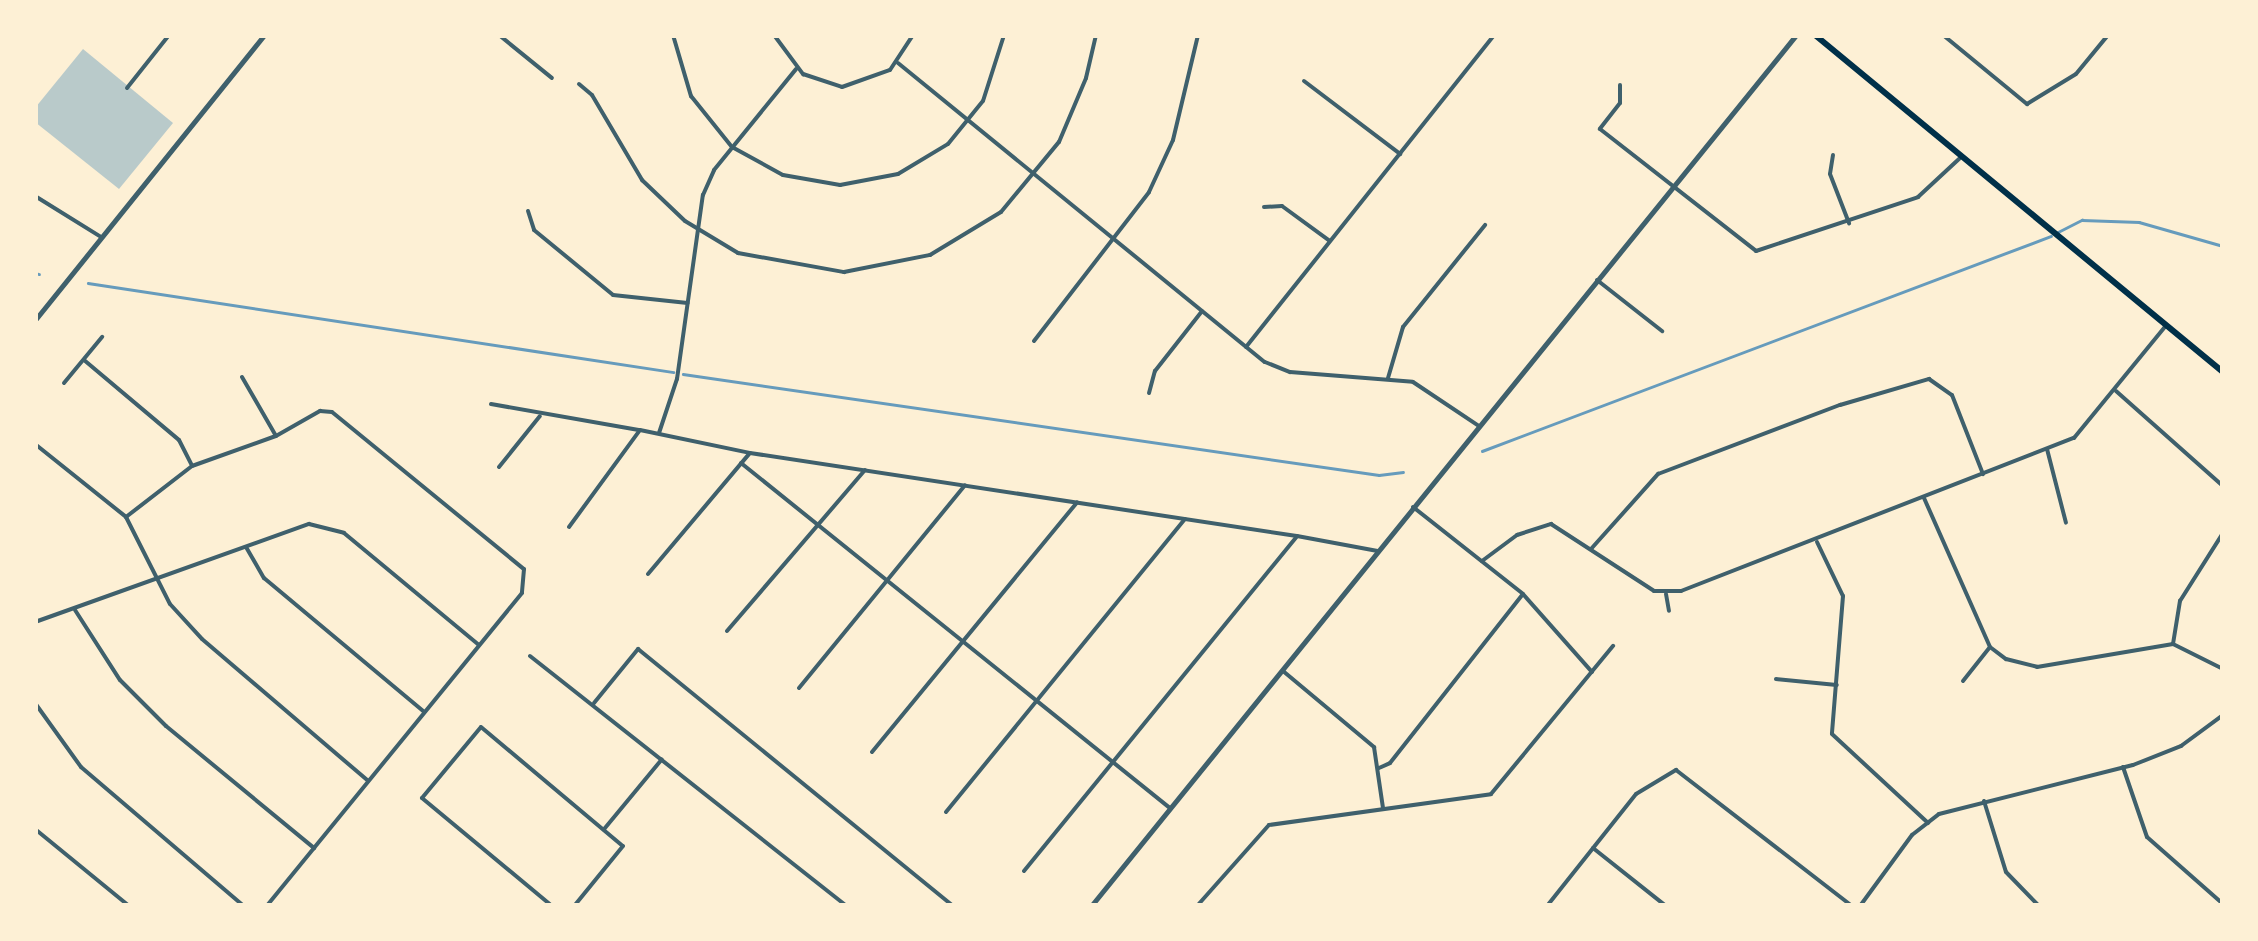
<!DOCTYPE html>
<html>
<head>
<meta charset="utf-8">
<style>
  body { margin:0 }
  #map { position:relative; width:2258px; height:941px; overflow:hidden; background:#fdf0d5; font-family:"DM Sans",sans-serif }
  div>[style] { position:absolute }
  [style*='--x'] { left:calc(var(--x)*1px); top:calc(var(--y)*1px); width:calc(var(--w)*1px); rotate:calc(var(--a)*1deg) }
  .green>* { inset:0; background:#b9caca }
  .stream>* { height:2.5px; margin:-1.25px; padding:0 1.25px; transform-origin:1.25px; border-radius:1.25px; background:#669bbc }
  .minor>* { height:4px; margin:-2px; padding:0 2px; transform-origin:2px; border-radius:2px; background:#3f606c }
  .tertiary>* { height:5px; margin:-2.5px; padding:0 2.5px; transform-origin:2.5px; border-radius:2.5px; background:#3f606c }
  .secondary>* { height:6px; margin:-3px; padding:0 3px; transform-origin:3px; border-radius:3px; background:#003049 }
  span { translate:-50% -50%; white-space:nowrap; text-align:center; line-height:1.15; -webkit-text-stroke:10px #fdf0d5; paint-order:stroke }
  .frame { position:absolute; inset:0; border:38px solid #fdf0d5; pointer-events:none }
</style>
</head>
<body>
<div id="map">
  <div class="green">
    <div style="clip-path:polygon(83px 49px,173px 123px,119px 189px,35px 122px,35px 108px)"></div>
  </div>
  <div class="stream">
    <div style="--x:2058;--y:232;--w:27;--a:-27"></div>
    <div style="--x:2082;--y:220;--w:57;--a:2"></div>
    <div style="--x:2139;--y:222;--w:87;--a:15.9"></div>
    <div style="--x:35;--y:273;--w:4;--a:14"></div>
    <div style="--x:88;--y:283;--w:592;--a:8.65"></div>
    <div style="--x:683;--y:374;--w:703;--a:8.26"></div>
    <div style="--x:1379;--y:475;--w:24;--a:-7"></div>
    <div style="--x:1482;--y:451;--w:608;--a:-20.7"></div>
  </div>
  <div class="minor">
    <div style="--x:499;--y:35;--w:68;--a:39.1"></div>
    <div style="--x:673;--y:35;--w:64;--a:73.6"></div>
    <div style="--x:691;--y:96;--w:65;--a:51.2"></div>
    <div style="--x:732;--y:147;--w:58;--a:28.8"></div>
    <div style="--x:783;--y:175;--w:58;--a:10"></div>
    <div style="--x:840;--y:185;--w:59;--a:-10.7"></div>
    <div style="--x:898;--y:174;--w:58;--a:-31"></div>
    <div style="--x:948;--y:144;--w:55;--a:-50.9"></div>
    <div style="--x:983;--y:101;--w:69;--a:-72.3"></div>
    <div style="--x:774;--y:35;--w:49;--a:53.4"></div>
    <div style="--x:803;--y:74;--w:41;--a:18.4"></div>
    <div style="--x:842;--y:87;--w:51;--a:-19.5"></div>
    <div style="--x:890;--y:70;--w:42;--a:-56.7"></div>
    <div style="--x:1943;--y:35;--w:109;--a:39.4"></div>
    <div style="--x:2027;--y:104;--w:57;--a:-31.5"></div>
    <div style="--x:2076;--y:74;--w:50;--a:-50.6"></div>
    <div style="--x:898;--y:63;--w:473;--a:39.2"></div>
    <div style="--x:1265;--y:362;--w:27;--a:22"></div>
    <div style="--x:1290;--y:372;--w:123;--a:4.6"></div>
    <div style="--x:1413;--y:382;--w:79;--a:33.7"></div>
    <div style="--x:1304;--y:81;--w:121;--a:37.2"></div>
    <div style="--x:579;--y:84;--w:17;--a:40"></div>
    <div style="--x:592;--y:95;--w:99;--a:59.5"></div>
    <div style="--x:642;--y:180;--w:59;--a:43.6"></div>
    <div style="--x:685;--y:221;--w:62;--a:31.1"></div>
    <div style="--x:738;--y:253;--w:108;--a:10.2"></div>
    <div style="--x:844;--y:272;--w:88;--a:-11.2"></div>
    <div style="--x:930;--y:255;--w:83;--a:-31.2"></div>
    <div style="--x:1001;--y:212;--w:91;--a:-50.4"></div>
    <div style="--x:1059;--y:142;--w:69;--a:-67.1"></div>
    <div style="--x:1086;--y:78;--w:44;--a:-76.9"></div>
    <div style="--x:1620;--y:85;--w:18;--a:90"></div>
    <div style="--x:1620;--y:103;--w:33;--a:128"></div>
    <div style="--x:1600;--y:129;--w:198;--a:38"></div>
    <div style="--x:1756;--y:251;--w:171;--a:-18.4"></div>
    <div style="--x:1918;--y:197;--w:57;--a:-42.9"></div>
    <div style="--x:127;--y:88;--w:68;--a:-51.6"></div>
    <div style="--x:1833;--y:155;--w:19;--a:99"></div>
    <div style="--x:1830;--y:174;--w:53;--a:68.8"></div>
    <div style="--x:35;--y:196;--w:78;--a:31.8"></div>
    <div style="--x:1264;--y:207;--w:18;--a:-3"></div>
    <div style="--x:1282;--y:206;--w:59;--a:36.1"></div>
    <div style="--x:528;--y:211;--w:20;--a:72"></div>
    <div style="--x:534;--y:230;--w:102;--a:39.4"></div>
    <div style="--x:613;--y:295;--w:75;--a:6.1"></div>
    <div style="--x:1597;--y:280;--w:83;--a:38.1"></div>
    <div style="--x:1034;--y:341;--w:188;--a:-52.3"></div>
    <div style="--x:1149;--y:192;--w:57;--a:-65.2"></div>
    <div style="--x:1173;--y:140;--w:108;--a:-76.6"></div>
    <div style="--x:1246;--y:347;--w:399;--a:-51.5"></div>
    <div style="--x:84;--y:360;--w:124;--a:40.1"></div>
    <div style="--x:179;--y:440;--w:29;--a:63"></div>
    <div style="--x:242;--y:377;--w:68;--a:60"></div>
    <div style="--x:1388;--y:378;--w:53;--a:-73.6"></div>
    <div style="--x:1403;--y:327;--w:131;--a:-51.2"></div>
    <div style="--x:64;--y:383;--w:60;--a:-50.4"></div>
    <div style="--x:2116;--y:391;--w:143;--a:41.6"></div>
    <div style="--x:1149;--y:393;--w:23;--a:-75"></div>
    <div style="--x:1155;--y:371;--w:76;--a:-51.9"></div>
    <div style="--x:491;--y:404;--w:150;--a:10"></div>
    <div style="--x:659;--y:433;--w:57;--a:-71.6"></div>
    <div style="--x:677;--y:379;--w:186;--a:-82"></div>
    <div style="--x:703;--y:195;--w:27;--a:-66"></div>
    <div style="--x:714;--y:170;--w:130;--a:-50.9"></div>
    <div style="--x:35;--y:444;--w:117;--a:38.7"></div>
    <div style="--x:126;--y:517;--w:97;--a:63.2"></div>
    <div style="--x:170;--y:604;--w:47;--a:47.6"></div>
    <div style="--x:202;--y:639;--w:218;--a:40.5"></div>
    <div style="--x:2047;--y:449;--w:76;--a:75.6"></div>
    <div style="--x:741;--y:463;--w:551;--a:38.81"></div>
    <div style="--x:499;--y:467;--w:65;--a:-51.2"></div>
    <div style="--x:1924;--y:498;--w:163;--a:66.1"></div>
    <div style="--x:1990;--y:647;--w:20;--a:37"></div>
    <div style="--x:2006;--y:659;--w:32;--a:14"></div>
    <div style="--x:2037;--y:667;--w:138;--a:-9.6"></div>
    <div style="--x:2173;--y:644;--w:56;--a:26.6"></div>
    <div style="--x:1413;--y:507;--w:140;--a:38.3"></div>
    <div style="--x:1523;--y:594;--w:104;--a:48.5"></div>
    <div style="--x:126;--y:517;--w:83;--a:-37.7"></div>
    <div style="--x:192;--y:466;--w:89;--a:-19.7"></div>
    <div style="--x:276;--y:436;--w:51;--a:-29.6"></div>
    <div style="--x:320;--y:411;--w:12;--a:5"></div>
    <div style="--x:332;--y:412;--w:248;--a:39.3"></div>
    <div style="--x:524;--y:569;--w:24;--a:95"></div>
    <div style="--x:522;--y:593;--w:404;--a:129.2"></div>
    <div style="--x:569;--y:527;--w:120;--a:-53.8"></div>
    <div style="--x:640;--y:430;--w:112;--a:11.8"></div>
    <div style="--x:1817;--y:542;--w:60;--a:64.3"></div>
    <div style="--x:1843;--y:596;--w:138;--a:94.6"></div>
    <div style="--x:1832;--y:734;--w:131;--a:42.8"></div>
    <div style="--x:246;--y:547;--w:36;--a:60"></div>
    <div style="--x:264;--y:578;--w:209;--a:39.9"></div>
    <div style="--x:1591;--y:549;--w:101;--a:-48.2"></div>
    <div style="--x:1658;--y:474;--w:195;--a:-20.8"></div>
    <div style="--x:1840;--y:405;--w:93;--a:-16.3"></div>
    <div style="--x:1929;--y:379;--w:28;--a:35"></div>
    <div style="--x:1952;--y:395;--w:85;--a:68.6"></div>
    <div style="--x:1482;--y:561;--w:44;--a:-36.6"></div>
    <div style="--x:1517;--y:535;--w:36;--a:-18"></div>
    <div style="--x:1551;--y:524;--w:123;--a:33"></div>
    <div style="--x:1654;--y:591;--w:27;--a:0"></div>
    <div style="--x:1681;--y:591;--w:422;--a:-21.3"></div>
    <div style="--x:2074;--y:438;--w:144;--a:-50.7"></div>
    <div style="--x:648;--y:574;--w:158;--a:-49.9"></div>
    <div style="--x:750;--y:453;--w:553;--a:8.63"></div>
    <div style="--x:1666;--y:594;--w:17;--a:80"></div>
    <div style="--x:75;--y:610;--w:83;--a:57.3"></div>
    <div style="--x:120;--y:680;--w:65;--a:45"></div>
    <div style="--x:166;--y:726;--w:192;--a:39.5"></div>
    <div style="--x:35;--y:622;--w:291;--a:-19.7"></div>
    <div style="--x:309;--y:524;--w:36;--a:14"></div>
    <div style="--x:344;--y:533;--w:175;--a:39.7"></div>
    <div style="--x:727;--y:631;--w:212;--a:-49.4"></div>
    <div style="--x:2173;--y:644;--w:44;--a:-80.8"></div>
    <div style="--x:2180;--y:601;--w:80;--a:-57.7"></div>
    <div style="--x:530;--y:656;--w:403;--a:38.3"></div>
    <div style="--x:1283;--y:671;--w:119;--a:39.9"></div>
    <div style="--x:1374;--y:747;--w:62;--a:81.6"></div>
    <div style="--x:1776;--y:679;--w:61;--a:5.6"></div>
    <div style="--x:1963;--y:681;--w:43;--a:-51.5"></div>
    <div style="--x:799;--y:688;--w:262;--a:-50.7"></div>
    <div style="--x:35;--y:703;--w:79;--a:54.3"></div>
    <div style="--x:81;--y:767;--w:214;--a:40.5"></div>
    <div style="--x:594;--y:703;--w:70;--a:-50.8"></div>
    <div style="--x:638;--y:649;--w:407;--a:39.2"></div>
    <div style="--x:872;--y:752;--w:323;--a:-50.6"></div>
    <div style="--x:2123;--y:767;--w:74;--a:71.1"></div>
    <div style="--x:2147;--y:837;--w:101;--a:41.4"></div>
    <div style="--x:1379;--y:768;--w:12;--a:-24"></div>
    <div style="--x:1390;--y:763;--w:214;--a:-51.8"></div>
    <div style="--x:1984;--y:801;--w:74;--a:72.8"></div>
    <div style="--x:2006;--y:872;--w:47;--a:45.9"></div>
    <div style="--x:946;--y:812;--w:378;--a:-50.8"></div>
    <div style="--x:605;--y:828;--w:89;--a:-50.4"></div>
    <div style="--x:35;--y:829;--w:122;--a:39.3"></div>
    <div style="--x:1593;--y:848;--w:93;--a:38.5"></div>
    <div style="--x:1024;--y:871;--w:432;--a:-50.8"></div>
    <div style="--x:1297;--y:536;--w:82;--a:10.5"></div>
    <div style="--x:552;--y:906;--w:169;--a:-140.3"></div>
    <div style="--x:422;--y:798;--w:92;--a:-50.3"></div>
    <div style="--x:481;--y:727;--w:185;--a:40"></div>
    <div style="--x:623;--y:846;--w:77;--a:129.2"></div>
    <div style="--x:1197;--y:906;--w:108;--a:-48.4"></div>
    <div style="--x:1269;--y:825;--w:224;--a:-7.9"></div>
    <div style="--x:1491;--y:794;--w:192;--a:-50.5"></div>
    <div style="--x:1547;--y:906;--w:143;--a:-51.5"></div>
    <div style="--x:1636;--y:794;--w:47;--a:-31"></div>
    <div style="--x:1676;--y:770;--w:222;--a:37.7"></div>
    <div style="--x:1860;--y:906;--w:88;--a:-53.8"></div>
    <div style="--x:1912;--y:835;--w:34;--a:-38"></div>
    <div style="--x:1939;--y:814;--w:200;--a:-14.2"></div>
    <div style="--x:2133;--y:765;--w:52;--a:-21.6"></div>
    <div style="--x:2181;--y:746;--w:52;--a:-36.4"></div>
  </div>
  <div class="tertiary">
    <div style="--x:35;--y:320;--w:366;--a:-51.2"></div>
    <div style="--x:1091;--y:906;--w:1121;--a:-51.01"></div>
  </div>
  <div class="secondary">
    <div style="--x:1815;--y:35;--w:529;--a:39.56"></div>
  </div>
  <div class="frame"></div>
</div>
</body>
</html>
